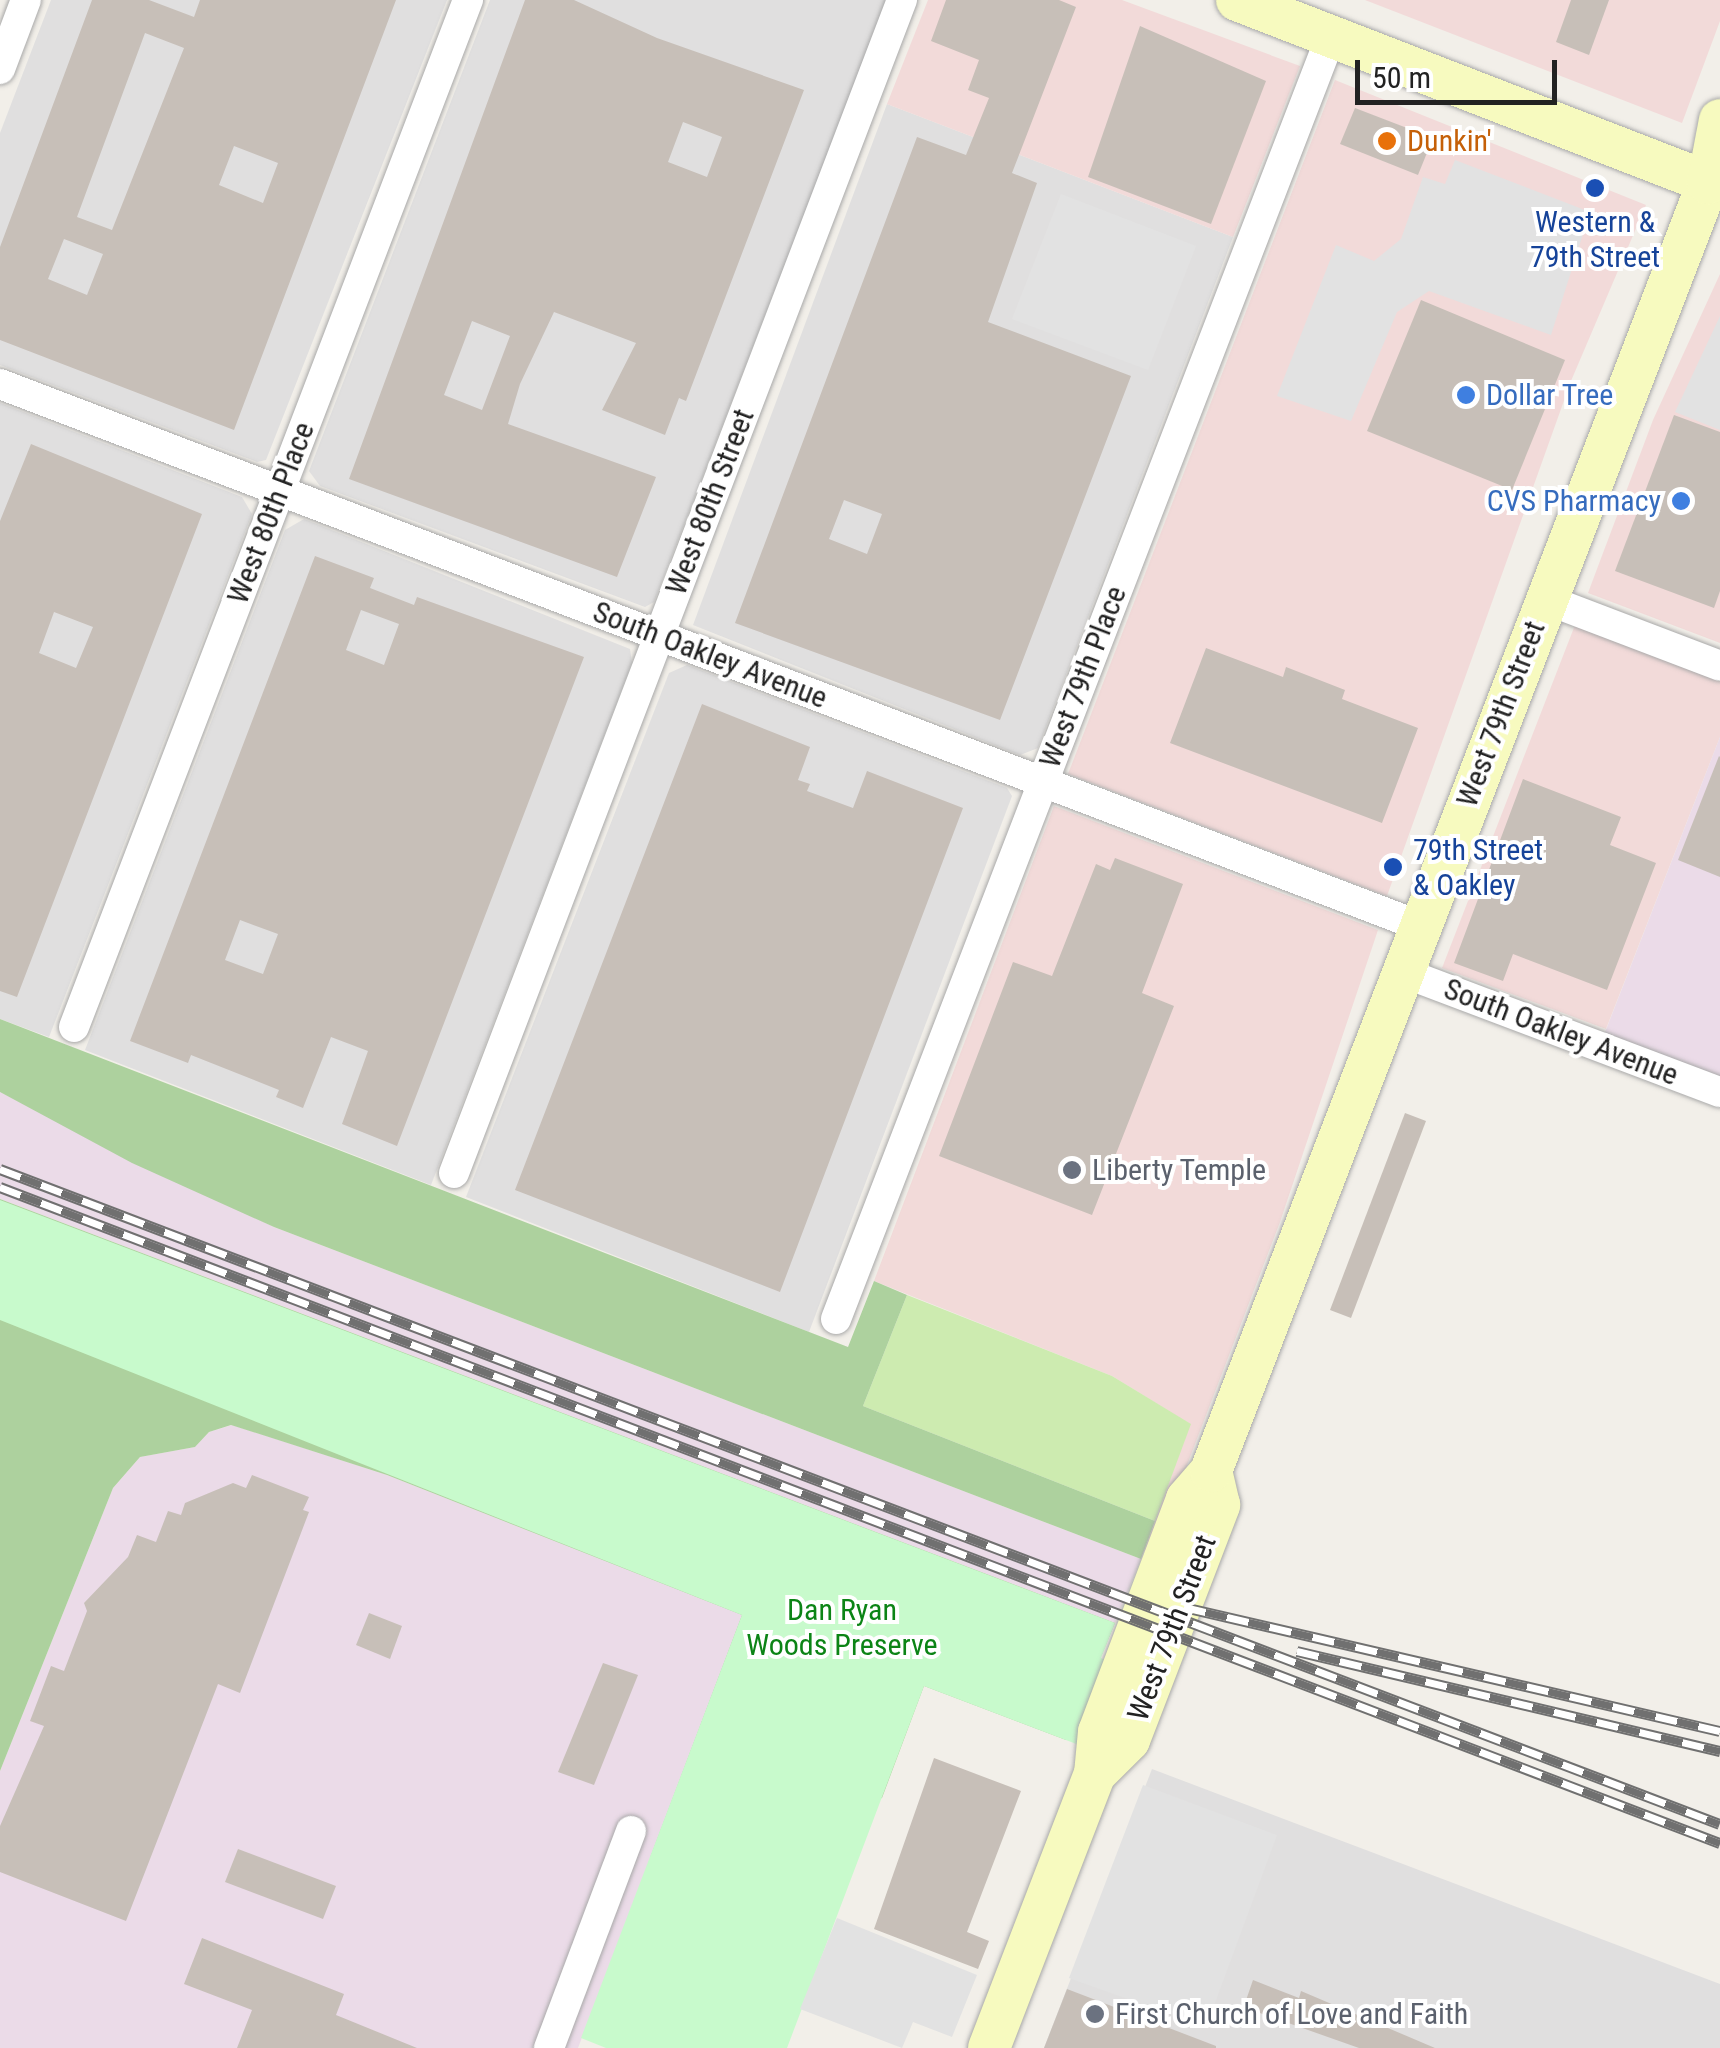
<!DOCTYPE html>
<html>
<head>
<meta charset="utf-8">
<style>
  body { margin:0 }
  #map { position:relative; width:1720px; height:2048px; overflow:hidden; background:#f2efe9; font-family:"Roboto Condensed",sans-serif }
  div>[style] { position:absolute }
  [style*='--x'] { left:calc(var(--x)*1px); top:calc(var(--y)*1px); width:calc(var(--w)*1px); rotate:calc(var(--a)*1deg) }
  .residential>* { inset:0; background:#e0dfdf }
  .commercial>* { inset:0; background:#f2dad9 }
  .industrial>* { inset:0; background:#ebdbe8 }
  .grass>* { inset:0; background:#cdebb0 }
  .forest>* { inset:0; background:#add19e }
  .park>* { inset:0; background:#c8facc }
  .parking>* { inset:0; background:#e2e2e2 }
  .building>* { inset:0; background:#c7bfb8 }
  .roads { filter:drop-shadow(0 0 2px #a9a9a9) drop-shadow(0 0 2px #a9a9a9) }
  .street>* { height:30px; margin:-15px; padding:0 15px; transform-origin:15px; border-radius:15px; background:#fff }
  .secondary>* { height:42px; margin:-21px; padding:0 21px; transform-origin:21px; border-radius:21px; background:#f7fabf }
  .rail>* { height:11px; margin-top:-5.5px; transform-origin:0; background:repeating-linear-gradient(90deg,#fff 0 22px,#707070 0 44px); box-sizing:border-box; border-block:2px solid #707070 }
  .dots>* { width:28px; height:28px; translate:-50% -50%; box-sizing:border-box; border:5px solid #fff; border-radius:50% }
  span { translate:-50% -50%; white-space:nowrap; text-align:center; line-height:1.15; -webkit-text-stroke:8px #fff; paint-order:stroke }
  .food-label { font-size:30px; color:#c56008 }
  .left { translate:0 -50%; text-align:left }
  .transit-label { font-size:30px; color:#164399 }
  .shop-label { font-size:30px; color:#366cbe }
  .right { translate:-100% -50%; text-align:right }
  .street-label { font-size:30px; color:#222 }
  .worship-label { font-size:30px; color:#5b616d }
  .park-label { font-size:30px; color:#0c8416 }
  .scale { position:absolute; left:1355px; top:60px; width:202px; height:45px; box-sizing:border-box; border:5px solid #222; border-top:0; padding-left:12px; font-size:30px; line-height:35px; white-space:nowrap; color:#222; -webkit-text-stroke:8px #fff; paint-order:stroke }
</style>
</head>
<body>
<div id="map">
  <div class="residential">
    <div style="clip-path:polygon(51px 0,447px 0,266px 460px,257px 462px,0 365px,0 133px)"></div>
    <div style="clip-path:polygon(490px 0,887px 0,654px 602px,645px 607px,320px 486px,309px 471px)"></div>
    <div style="clip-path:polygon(887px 104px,1233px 237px,1038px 748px,1020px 755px,693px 625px)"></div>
    <div style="clip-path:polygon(0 403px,242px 497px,252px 514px,49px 1037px,0 1019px)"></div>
    <div style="clip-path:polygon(304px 519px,630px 649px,632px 663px,431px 1185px,85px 1050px,285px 530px)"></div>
    <div style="clip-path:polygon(687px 665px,1007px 788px,1012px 796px,809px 1332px,466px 1197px,669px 673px)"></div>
    <div style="clip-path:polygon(1152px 1769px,1720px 1984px,1720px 2048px,1044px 2048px)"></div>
  </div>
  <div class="commercial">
    <div style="clip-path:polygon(928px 0,1122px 0,1300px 66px,1233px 237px,887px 104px)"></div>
    <div style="clip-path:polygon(1365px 0,1720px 0,1720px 21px,1682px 123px)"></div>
    <div style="clip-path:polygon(1335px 80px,1646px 205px,1571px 381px,1387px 896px,1068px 774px)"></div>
    <div style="clip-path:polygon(1720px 274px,1720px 643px,1588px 593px,1653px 420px)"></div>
    <div style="clip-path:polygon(1575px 625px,1720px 681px,1720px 737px,1606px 1029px,1442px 968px)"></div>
    <div style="clip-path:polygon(1054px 806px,1378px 930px,1280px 1222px,1153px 1554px,1144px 1551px,1190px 1424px,1112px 1376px,874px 1281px)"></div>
  </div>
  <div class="industrial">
    <div style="clip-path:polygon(1720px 737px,1720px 1107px,1595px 1058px)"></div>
    <div style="clip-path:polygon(0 1092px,274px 1227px,1141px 1559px,1115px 1623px,0 1199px)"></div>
    <div style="clip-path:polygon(232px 1425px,387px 1475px,743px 1615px,578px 2048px,0 2048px,0 1771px,113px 1488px,140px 1457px,195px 1447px,209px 1432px)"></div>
  </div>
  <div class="grass">
    <div style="clip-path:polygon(907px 1295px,1112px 1376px,1191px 1424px,1155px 1521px,863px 1406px)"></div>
  </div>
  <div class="forest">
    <div style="clip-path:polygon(0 1019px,848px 1347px,874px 1281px,907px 1295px,863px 1406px,1155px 1521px,1141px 1559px,274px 1227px,132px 1163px,0 1092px)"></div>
    <div style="clip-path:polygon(0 1199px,1115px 1623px,1066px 1740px,924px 1686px,882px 1798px,650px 1858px,742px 1615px,387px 1475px,231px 1425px,209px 1432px,195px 1447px,140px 1457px,113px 1488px,0 1771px)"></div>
  </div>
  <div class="park">
    <div style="clip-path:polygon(0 1200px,1115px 1623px,1101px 1658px,1111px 1662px,1079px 1745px,924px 1686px,787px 2048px,606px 2048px,581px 2038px,742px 1615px,0 1320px)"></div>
  </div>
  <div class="parking">
    <div style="clip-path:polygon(1455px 160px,1590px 212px,1551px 335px,1429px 291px,1397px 312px,1351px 421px,1277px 396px,1336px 245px,1374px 261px,1401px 239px,1423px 177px,1445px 184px)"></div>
    <div style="clip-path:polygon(1061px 194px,1196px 246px,1148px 370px,1012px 319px)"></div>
    <div style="clip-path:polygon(1720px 316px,1720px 430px,1675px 412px)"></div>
    <div style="clip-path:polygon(1143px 1785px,1277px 1835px,1206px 2027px,1069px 1978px)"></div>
    <div style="clip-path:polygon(837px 1918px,977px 1975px,952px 2037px,913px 2022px,902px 2048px,800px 2009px)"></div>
  </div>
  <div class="building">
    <div style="clip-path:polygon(evenodd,92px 0,149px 0,194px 17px,200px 0,396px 0,234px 430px,0 340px,0 247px,92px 0,145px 33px,184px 48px,112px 230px,77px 217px,145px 33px,92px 0,234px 146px,278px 163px,263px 203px,219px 185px,234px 146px,92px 0,64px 239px,103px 254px,87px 295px,48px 279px,64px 239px)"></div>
    <div style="clip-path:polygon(evenodd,525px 0,574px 0,657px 38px,804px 90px,686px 401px,679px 398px,665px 435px,602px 410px,636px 343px,554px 312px,520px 384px,508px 424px,656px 477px,617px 577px,349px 479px,525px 0,683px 122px,722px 137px,707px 177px,668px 162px,683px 122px,525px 0,472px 321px,510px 336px,482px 410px,444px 395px,472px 321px)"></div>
    <div style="clip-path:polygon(evenodd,946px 0,1059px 0,1076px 7px,1012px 173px,1037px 183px,988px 322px,1131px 376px,1000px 720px,735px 623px,917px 137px,966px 155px,989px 98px,968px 90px,979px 60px,931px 41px,946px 0,844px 500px,882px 514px,867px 554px,829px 539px,844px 500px)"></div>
    <div style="clip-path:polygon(1571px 0,1609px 0,1589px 55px,1556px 42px)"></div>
    <div style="clip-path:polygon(1140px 26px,1266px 81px,1211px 224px,1088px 177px)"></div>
    <div style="clip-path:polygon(1355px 108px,1433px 138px,1418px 175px,1340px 144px)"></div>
    <div style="clip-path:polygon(1421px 300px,1565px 360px,1512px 490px,1367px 431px)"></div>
    <div style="clip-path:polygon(1674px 415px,1720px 432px,1720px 591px,1714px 608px,1615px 571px)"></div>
    <div style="clip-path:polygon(evenodd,31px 444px,202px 514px,17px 997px,0 991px,0 521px,31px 444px,54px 612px,93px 627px,76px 668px,39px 653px,54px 612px)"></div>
    <div style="clip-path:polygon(evenodd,315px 556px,374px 578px,370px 588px,414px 605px,417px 597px,584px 657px,397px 1146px,342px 1124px,368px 1051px,331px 1037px,303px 1108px,276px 1097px,279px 1090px,191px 1055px,188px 1063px,130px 1041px,315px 556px,361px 610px,399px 624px,384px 665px,346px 650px,361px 610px,315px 556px,240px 920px,278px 934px,263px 974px,225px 960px,240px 920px)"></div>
    <div style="clip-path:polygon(1206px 648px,1283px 677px,1286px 667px,1345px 690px,1342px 699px,1418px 728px,1382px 823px,1170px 743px)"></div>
    <div style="clip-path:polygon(702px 704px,810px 747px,798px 780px,810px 784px,807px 791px,853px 808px,867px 771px,963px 808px,780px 1292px,515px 1190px)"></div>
    <div style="clip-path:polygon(1719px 756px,1720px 757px,1720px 877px,1678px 860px)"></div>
    <div style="clip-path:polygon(1523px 779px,1621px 817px,1610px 845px,1656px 863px,1607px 990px,1513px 954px,1503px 981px,1454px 963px)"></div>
    <div style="clip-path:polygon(1115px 858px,1183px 884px,1142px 993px,1174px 1006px,1092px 1215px,939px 1156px,1013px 962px,1052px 976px,1096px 864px,1110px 870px)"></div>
    <div style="clip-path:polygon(1405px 1113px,1426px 1121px,1351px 1318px,1330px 1310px)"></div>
    <div style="clip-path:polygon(252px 1475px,309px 1497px,303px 1510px,309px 1512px,240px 1693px,218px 1684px,126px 1921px,0 1872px,0 1826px,44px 1726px,30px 1721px,51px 1666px,64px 1671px,87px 1611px,84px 1603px,128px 1557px,137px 1535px,156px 1542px,168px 1511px,181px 1515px,185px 1503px,233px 1483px,246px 1488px)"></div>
    <div style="clip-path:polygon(369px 1613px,402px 1626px,390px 1659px,356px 1645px)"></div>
    <div style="clip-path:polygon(603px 1663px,638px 1675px,594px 1785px,558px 1772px)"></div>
    <div style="clip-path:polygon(934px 1758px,1021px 1791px,967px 1932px,989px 1941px,978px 1969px,874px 1929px)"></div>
    <div style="clip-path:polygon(238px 1849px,336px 1886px,323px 1919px,225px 1882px)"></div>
    <div style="clip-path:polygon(202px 1938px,344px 1994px,336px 2015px,417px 2048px,237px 2048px,252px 2010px,184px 1984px)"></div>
    <div style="clip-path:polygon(1253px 1980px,1299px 1998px,1301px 1991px,1435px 2048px,1359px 2048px,1257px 2012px,1244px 2006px)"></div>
    <div style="clip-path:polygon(1067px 1989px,1216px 2046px,1216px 2048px,1044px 2048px)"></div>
  </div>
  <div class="roads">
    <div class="street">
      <div style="--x:0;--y:69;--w:74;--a:-69.4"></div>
      <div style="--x:0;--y:384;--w:1520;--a:20.89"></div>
      <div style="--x:1545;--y:599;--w:187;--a:20.9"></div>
      <div style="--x:1402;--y:972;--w:340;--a:20.7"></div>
      <div style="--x:74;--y:1027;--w:1100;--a:-69.01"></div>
      <div style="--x:454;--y:1173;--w:1256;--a:-69.1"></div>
      <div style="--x:836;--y:1319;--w:1375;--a:-68.9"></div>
      <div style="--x:549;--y:2048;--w:232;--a:-69.3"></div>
    </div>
    <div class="secondary">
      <div style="--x:1237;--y:0;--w:518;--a:21.16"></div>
      <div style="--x:1095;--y:1774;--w:48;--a:-45"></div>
      <div style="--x:1129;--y:1740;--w:252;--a:-69"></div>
      <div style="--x:1219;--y:1505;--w:35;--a:-103"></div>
      <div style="--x:989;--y:2048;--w:294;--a:-68.9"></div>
      <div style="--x:1095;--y:1774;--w:42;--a:-84.6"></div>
      <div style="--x:1099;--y:1732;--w:249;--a:-69.3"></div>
      <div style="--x:1187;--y:1499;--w:37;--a:-49"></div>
      <div style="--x:1211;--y:1471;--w:1381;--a:-68.9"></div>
      <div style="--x:1708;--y:183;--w:64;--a:-79.2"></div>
    </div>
  </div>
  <div class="rail">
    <div style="--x:0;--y:1169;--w:1840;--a:20.85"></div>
    <div style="--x:0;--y:1187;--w:1841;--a:20.88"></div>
    <div style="--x:1184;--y:1607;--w:550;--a:13.03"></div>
    <div style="--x:1297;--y:1651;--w:435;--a:13.3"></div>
  </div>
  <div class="dots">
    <div style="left:1387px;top:141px;background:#e8710a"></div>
    <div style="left:1595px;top:188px;background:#1a4fb4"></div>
    <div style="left:1466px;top:395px;background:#3f7fe0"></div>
    <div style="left:1681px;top:501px;background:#3f7fe0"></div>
    <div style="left:1393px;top:867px;background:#1a4fb4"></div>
    <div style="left:1072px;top:1170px;background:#6b7280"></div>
    <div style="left:1095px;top:2014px;background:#6b7280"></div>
  </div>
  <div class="food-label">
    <span class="left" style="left:1407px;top:141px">Dunkin'</span>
  </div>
  <div class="transit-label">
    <span style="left:1595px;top:239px">Western &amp;<br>79th Street</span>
    <span class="left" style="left:1413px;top:867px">79th Street<br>&amp; Oakley</span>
  </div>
  <div class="shop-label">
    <span class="left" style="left:1486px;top:395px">Dollar Tree</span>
    <span class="right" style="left:1661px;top:501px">CVS Pharmacy</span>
  </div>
  <div class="street-label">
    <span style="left:710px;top:502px;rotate:-69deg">West 80th Street</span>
    <span style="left:271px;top:513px;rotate:-69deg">West 80th Place</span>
    <span style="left:710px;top:655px;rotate:21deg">South Oakley Avenue</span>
    <span style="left:1083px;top:677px;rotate:-69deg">West 79th Place</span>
    <span style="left:1501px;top:714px;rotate:-69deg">West 79th Street</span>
    <span style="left:1561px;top:1032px;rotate:21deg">South Oakley Avenue</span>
    <span style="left:1172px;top:1628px;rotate:-69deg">West 79th Street</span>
  </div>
  <div class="worship-label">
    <span class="left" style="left:1092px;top:1170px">Liberty Temple</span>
    <span class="left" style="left:1115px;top:2014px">First Church of Love and Faith</span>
  </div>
  <div class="park-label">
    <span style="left:842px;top:1627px">Dan Ryan<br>Woods Preserve</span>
  </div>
  <div class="scale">50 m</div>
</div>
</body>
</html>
